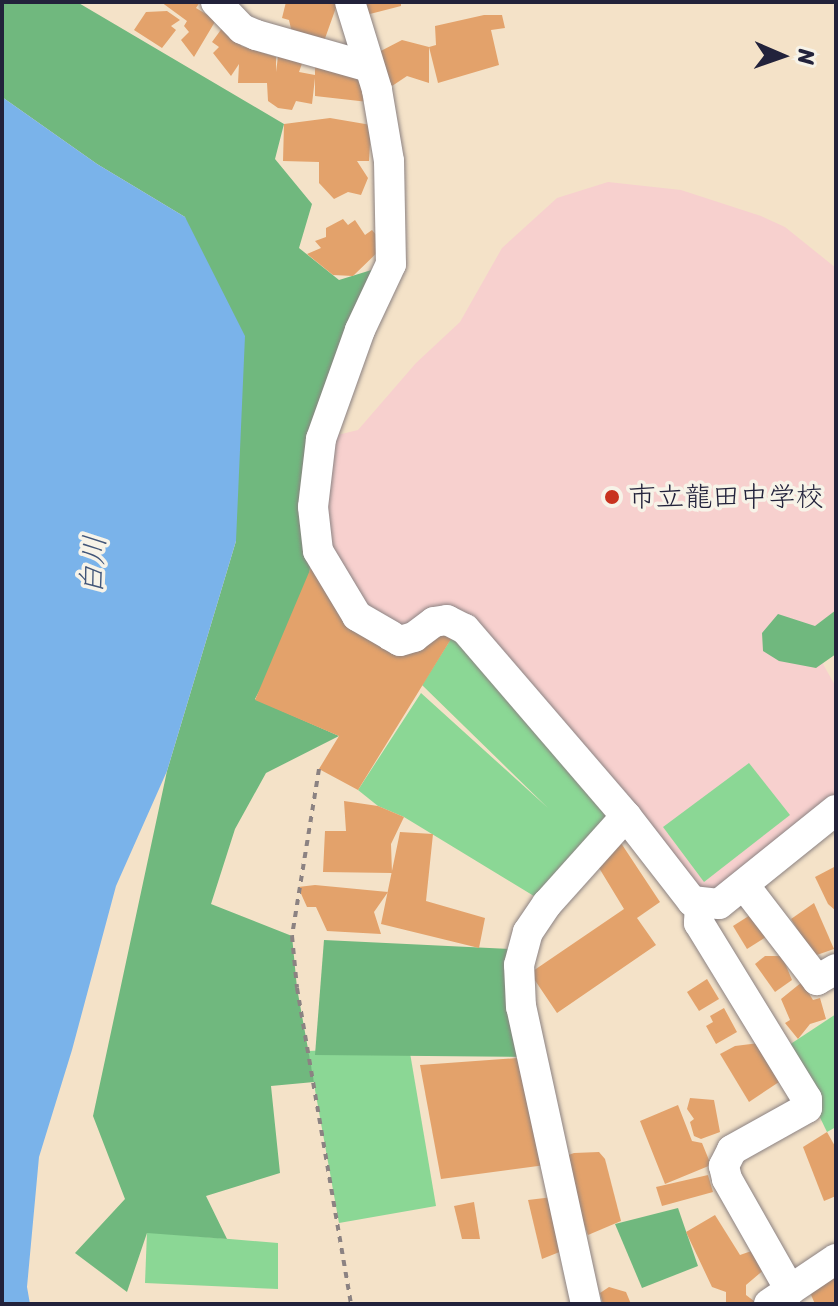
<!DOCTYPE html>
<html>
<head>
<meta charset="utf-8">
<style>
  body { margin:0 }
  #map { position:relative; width:838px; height:1306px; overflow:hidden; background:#f4e2c8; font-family:Sriracha,"Klee One",sans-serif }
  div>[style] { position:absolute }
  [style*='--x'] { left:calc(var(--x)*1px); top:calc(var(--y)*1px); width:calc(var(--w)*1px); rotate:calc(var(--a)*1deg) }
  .built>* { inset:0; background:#f7d0ce }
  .green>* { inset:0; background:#8bd795 }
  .forest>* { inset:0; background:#70b87e }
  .water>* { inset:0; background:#7ab3ea }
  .building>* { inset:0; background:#e3a26b }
  .path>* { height:4px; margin-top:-2px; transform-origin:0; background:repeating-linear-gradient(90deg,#8b8282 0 6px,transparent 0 12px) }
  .roads { filter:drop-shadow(0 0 2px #8b8282) drop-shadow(0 0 2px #8b8282) }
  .minor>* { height:30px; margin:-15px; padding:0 15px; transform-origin:15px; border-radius:15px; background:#fff }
  .dots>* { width:22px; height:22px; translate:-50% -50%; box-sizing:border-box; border:4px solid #f7f3e8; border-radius:50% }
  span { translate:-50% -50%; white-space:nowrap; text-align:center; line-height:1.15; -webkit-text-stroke:7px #f7f3e8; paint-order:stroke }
  .poi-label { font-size:28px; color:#22223b }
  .left { translate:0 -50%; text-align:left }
  .water-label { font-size:30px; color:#415578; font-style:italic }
  .frame { position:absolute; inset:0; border:4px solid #22223b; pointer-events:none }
  .north { position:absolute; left:742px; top:16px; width:80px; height:80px; -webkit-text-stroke:6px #f7f3e8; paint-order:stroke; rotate:92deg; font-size:22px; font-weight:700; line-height:32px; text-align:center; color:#22223b }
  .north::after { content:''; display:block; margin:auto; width:28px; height:36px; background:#22223b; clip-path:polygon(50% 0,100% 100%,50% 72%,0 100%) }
</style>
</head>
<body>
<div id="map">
  <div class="built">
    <div style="clip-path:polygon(608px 182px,681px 190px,761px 216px,785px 227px,836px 268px,836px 643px,823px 664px,836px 687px,836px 810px,719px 904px,414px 637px,357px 616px,313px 507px,321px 439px,358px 430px,416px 363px,460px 322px,502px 248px,557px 198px)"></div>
  </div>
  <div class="green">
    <div style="clip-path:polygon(459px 626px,626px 816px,547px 904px,404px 817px,378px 806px,358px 790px,421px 693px,548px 808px,422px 685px)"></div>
    <div style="clip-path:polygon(749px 763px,790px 815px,704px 882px,663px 827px)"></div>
    <div style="clip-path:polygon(836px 1014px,836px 1127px,827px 1132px,786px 1047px)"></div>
    <div style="clip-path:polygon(409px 1047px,436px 1206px,339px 1223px,308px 1051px)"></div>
    <div style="clip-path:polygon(147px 1232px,278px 1243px,278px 1289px,145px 1283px)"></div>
  </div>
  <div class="forest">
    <div style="clip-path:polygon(2px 2px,77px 2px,284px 124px,275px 159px,312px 204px,299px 248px,339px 280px,391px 264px,321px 439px,307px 602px,255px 699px,339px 736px,266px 773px,235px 829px,211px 904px,292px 936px,297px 988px,314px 1082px,271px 1086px,280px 1173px,206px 1196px,227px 1239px,147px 1233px,127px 1292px,75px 1253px,125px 1199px,93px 1116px,167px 771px,236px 541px,185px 217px,97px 164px,2px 97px)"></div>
    <div style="clip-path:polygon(836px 610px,836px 654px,816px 668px,779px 661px,763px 651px,762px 633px,778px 614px,815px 626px)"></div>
    <div style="clip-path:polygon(324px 940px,512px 949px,531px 1057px,315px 1055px)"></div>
    <div style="clip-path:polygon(678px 1208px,698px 1266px,642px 1288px,615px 1224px)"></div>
  </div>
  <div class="water">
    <div style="clip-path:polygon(2px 97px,97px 164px,185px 217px,245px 336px,236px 541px,167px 771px,116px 886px,72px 1050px,39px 1157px,27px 1287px,30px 1304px,2px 1304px)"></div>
  </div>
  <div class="building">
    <div style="clip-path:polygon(161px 2px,200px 2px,196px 8px,216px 20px,194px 57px,181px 40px,189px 32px,184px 26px,187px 21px)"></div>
    <div style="clip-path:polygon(286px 2px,338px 2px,323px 44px,292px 33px,289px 20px,282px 18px)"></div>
    <div style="clip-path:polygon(363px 2px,401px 2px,401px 6px,366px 15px)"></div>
    <div style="clip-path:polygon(167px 11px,180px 20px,171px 26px,176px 30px,162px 48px,134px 30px,146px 12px)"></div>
    <div style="clip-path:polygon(484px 15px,502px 15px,505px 28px,491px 30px,499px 65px,438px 83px,429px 47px,429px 83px,407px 76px,386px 90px,373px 55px,402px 40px,429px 47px,436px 45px,435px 26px)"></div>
    <div style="clip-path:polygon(228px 20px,244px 32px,241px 46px,276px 57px,276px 72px,279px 49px,304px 58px,299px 72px,315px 75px,315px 57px,366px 68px,377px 103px,315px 96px,315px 78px,312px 104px,296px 101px,292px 110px,278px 108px,268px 101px,267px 83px,238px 83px,239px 64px,231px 76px,213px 53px,219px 47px,212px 42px)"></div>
    <div style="clip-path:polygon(330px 118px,371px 125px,369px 161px,357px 161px,368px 178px,361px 195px,348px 192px,334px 199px,319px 183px,319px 162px,283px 161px,284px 124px)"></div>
    <div style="clip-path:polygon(343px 219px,348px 225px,355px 220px,365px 235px,372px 230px,385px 245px,353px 276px,333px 275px,307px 254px,321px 248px,315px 241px,326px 237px,326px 228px)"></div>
    <div style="clip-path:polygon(318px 551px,400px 641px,459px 626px,358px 790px,319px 769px,339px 736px,255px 700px)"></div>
    <div style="clip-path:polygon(344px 801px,378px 806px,404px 817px,391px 844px,392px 873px,323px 872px,325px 831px,346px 831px)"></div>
    <div style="clip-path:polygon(400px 832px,433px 834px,426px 901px,485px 918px,479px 948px,381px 924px)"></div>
    <div style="clip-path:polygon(619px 840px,660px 902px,637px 918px,656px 945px,557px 1013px,530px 973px,624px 909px,593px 858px)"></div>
    <div style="clip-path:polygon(836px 866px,836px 911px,828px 904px,815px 877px)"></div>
    <div style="clip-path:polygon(315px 885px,388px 892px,374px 912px,381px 934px,327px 931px,316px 907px,307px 907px,298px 887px)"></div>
    <div style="clip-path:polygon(814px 903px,834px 949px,814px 956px,791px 919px)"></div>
    <div style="clip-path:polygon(755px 912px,769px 935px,747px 949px,733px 926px)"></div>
    <div style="clip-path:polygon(765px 956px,782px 956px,792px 980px,775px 992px,755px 964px)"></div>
    <div style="clip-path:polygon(707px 979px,719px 999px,699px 1011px,687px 992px)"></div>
    <div style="clip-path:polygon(802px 982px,813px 1000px,820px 998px,826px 1019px,810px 1024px,798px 1039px,785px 1023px,790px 1020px,781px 999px)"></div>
    <div style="clip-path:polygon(724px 1008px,737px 1032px,716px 1044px,706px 1026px,713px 1022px,710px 1016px)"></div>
    <div style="clip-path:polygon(759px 1043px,782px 1080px,749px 1102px,720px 1054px,735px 1046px)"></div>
    <div style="clip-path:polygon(531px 1057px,553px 1164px,441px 1179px,420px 1065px)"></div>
    <div style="clip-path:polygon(690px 1098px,714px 1100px,720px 1132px,701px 1139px,694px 1136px,690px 1122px,694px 1119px,687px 1109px)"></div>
    <div style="clip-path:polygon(678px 1105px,692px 1141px,702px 1143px,711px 1165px,665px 1184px,640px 1121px)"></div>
    <div style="clip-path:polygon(827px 1132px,836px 1148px,836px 1196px,824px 1201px,803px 1147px)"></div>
    <div style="clip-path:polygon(599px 1152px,605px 1159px,621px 1221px,588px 1235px,560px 1158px,574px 1153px)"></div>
    <div style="clip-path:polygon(708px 1175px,713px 1192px,662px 1206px,656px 1187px)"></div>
    <div style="clip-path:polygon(561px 1196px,572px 1247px,542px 1259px,528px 1200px)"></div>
    <div style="clip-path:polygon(474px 1202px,480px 1239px,462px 1239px,454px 1206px)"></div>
    <div style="clip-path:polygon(715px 1215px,740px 1255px,760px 1248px,766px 1268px,746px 1285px,746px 1295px,758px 1304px,726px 1304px,726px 1292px,712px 1287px,686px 1232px)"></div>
    <div style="clip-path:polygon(836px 1273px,836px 1304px,815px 1304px,808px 1288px)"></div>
    <div style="clip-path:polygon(609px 1287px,626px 1292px,631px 1304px,603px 1304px,600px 1293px)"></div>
  </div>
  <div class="path">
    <div style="--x:319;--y:769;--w:169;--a:99.2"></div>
    <div style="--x:292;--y:936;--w:52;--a:84.5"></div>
    <div style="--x:297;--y:988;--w:321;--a:80.3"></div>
  </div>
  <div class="roads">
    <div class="minor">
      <div style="--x:216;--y:2;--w:37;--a:46"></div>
      <div style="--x:242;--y:29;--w:15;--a:23"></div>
      <div style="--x:256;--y:35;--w:117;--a:15.8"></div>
      <div style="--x:350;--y:2;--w:92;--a:72.9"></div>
      <div style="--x:377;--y:90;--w:72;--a:80.4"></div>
      <div style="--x:389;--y:161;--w:103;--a:88.9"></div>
      <div style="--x:391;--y:264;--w:73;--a:115.2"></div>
      <div style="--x:360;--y:330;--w:116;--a:109.7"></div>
      <div style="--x:321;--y:439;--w:68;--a:96.7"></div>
      <div style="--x:313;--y:507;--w:44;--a:83.5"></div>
      <div style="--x:318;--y:551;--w:76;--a:59"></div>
      <div style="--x:357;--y:616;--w:39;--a:30"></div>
      <div style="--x:391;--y:636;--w:10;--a:29"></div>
      <div style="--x:400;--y:641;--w:15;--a:-16"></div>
      <div style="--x:414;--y:637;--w:25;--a:-37"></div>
      <div style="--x:434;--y:622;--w:13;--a:-9"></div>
      <div style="--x:447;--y:620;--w:20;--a:27"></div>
      <div style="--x:465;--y:629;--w:247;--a:49.3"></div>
      <div style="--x:626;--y:816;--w:108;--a:52.2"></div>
      <div style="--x:692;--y:901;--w:27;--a:6"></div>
      <div style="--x:719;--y:904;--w:150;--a:-38.8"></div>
      <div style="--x:744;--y:885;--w:120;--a:52.5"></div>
      <div style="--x:817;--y:980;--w:22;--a:-30"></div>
      <div style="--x:700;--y:903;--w:20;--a:93"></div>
      <div style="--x:699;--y:923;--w:206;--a:58.5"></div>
      <div style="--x:807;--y:1099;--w:9;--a:90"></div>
      <div style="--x:807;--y:1108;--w:86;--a:150.8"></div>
      <div style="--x:732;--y:1150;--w:18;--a:117"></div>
      <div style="--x:724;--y:1166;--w:13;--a:77"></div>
      <div style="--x:727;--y:1179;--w:128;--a:60.4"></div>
      <div style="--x:586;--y:1304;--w:304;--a:-102.3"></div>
      <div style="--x:521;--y:1007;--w:42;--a:-92.7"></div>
      <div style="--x:519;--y:965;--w:34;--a:-75"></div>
      <div style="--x:528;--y:932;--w:34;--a:-56"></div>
      <div style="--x:547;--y:904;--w:118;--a:-48.1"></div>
      <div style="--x:769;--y:1304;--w:81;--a:-33.9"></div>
    </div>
  </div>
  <div class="dots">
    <div style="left:612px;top:497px;background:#c8321e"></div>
  </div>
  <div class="poi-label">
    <span class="left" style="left:628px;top:497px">市立龍田中学校</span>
  </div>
  <div class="water-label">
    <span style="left:93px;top:565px;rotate:-86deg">白川</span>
  </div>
  <div class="frame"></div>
  <div class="north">N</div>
</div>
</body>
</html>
